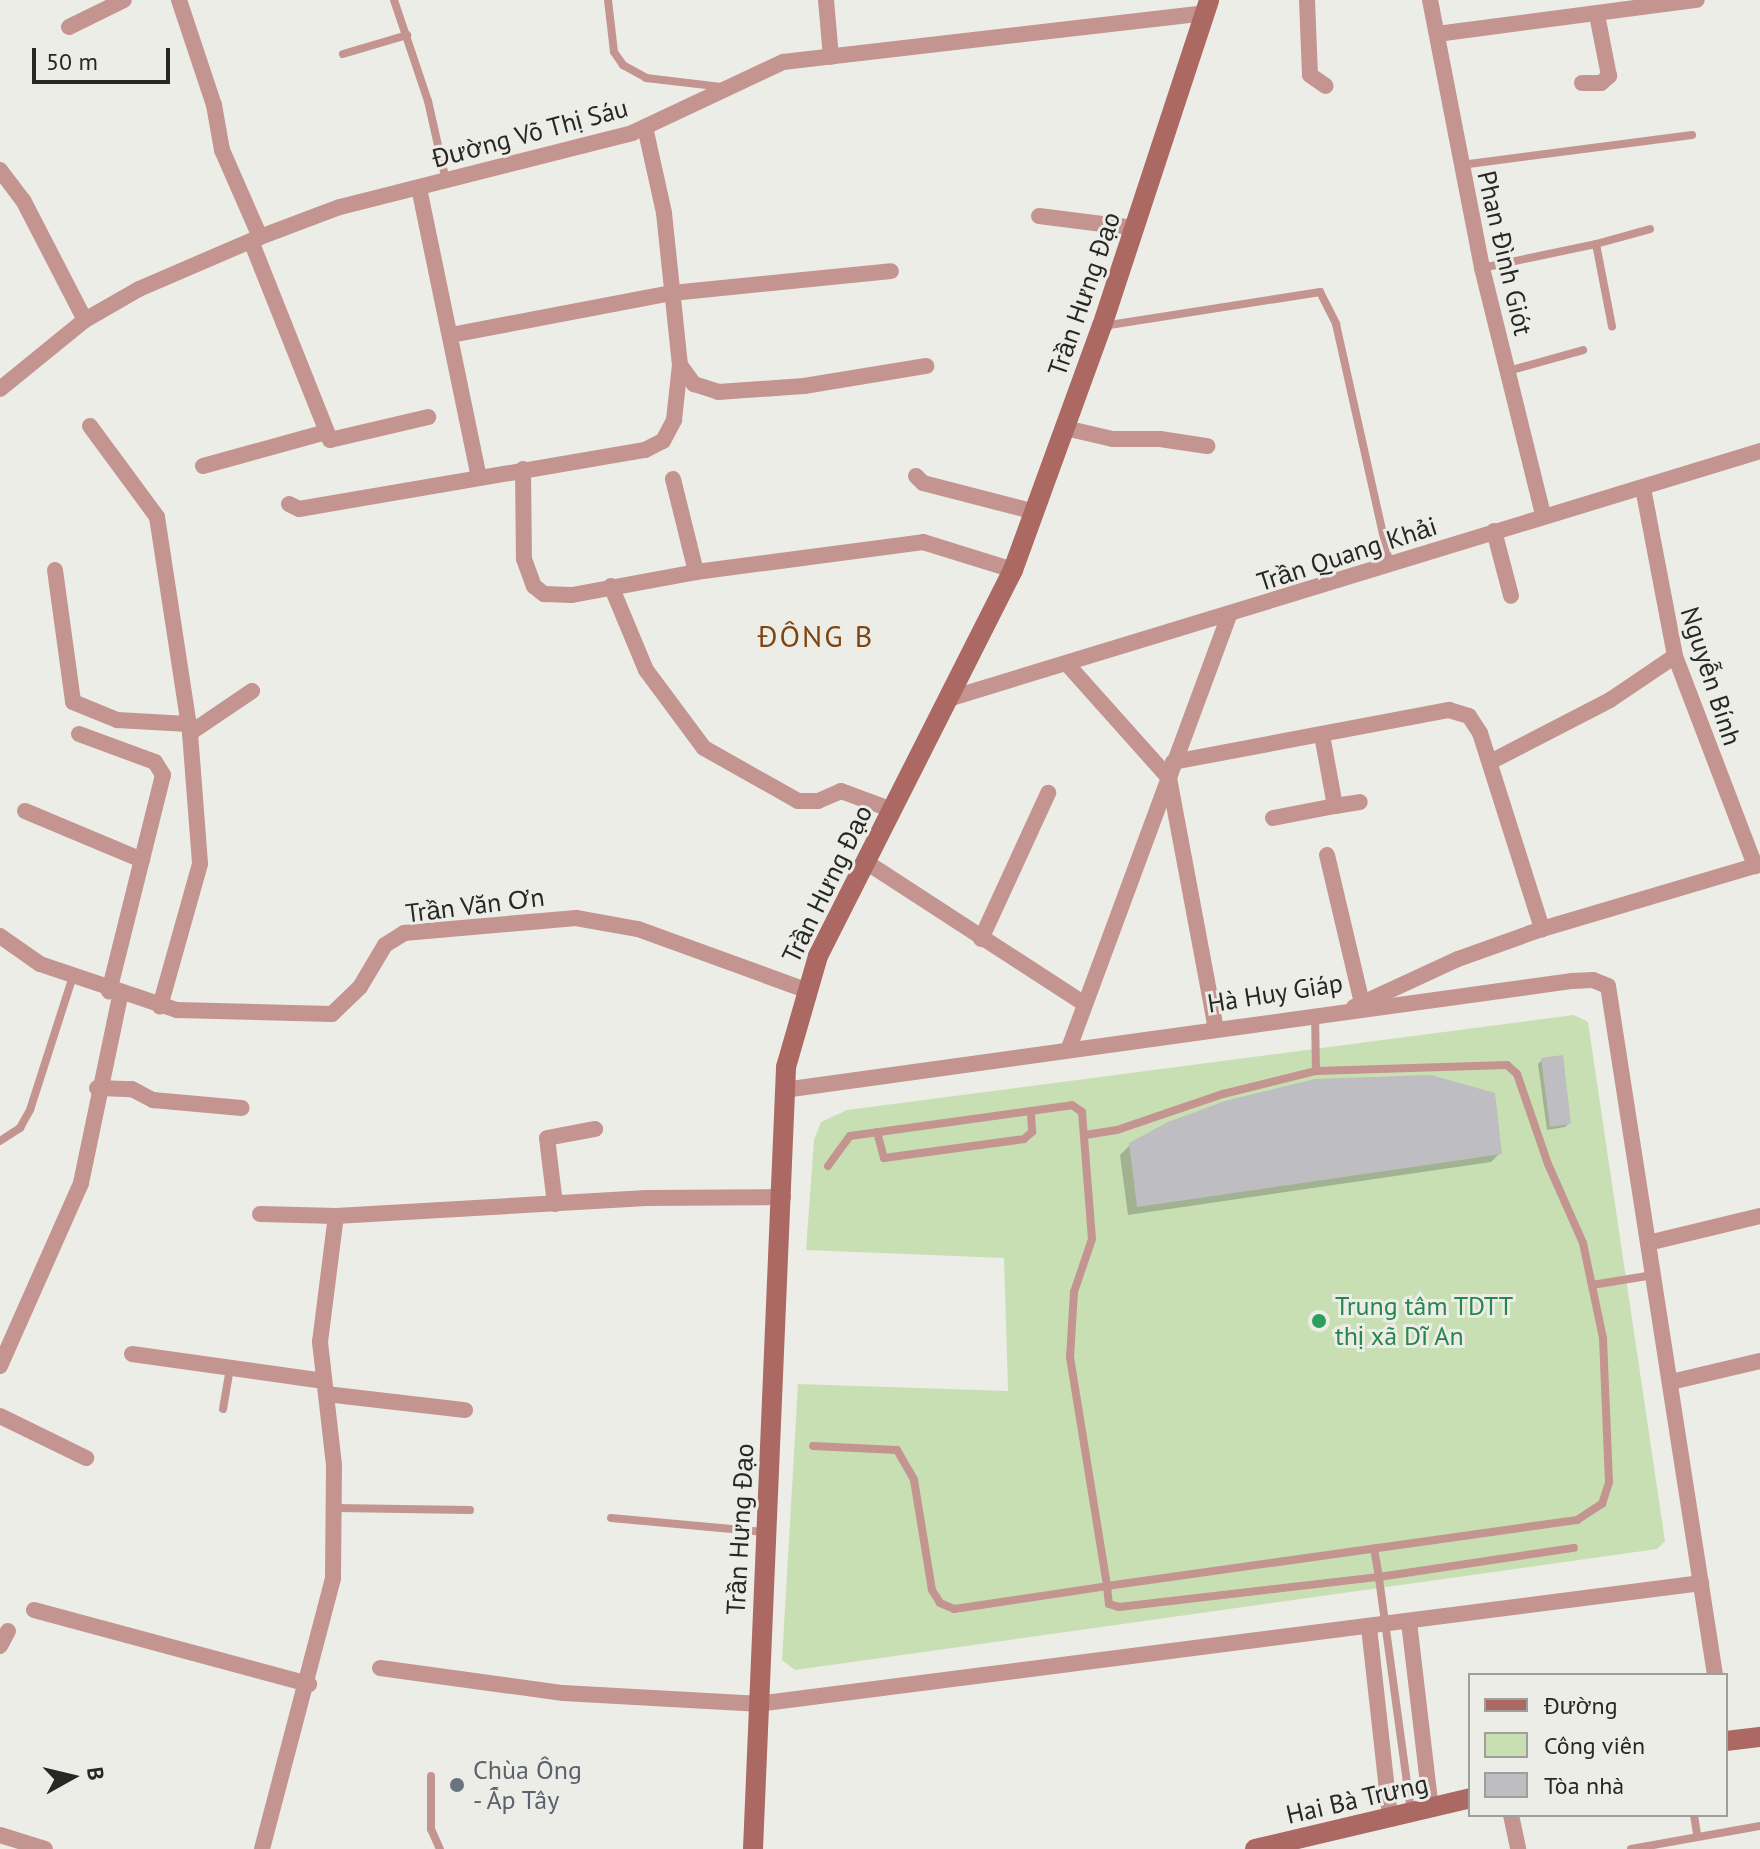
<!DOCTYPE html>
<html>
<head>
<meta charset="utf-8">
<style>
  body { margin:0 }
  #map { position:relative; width:1760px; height:1849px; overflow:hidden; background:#edede8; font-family:"PT Sans",sans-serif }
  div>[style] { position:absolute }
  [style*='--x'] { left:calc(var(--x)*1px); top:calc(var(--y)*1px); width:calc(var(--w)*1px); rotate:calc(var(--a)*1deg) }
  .green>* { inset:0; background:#c8dfb4 }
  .shadow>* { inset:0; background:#0003 }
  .building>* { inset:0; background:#bdbdc2 }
  .service>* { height:8px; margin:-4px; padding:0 4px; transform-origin:4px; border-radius:4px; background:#c49590 }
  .minor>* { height:16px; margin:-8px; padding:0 8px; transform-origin:8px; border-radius:8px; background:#c49590 }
  .secondary>* { height:20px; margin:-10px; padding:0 10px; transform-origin:10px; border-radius:10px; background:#ac6963 }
  .dots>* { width:22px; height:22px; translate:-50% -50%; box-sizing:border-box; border:4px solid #edede8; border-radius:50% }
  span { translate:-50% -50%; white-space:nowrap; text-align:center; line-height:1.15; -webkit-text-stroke:6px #edede8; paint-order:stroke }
  .street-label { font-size:26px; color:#272725 }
  .leisure-label { font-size:26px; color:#27864d }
  .left { translate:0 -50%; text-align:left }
  .worship-label { font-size:26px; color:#5b616d }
  .quarter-label { font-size:30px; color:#7f4414; letter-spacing:2px }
  .legend { position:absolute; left:1468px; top:1673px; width:260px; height:144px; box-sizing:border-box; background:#edede8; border:2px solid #9e9e9a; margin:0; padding:10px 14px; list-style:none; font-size:24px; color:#272725 }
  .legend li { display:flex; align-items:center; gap:16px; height:40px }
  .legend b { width:40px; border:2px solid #9e9e9a }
  .north { position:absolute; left:32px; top:1737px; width:80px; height:80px; -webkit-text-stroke:6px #edede8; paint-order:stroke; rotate:82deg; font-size:22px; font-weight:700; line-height:32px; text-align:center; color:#272725 }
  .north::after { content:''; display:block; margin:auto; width:28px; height:36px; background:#272725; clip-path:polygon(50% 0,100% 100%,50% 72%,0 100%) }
  .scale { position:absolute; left:32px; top:48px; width:138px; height:36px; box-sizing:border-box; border:4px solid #272725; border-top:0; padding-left:10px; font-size:24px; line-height:28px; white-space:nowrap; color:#272725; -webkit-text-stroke:6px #edede8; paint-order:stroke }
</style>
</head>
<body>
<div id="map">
  <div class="green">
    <div style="clip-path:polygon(1574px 1015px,1588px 1022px,1665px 1541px,1657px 1549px,795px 1670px,782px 1660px,798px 1384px,1008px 1391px,1004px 1258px,806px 1250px,814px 1140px,821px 1122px,847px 1110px)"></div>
  </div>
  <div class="shadow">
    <div style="clip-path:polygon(1542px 1060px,1569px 1123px,1565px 1127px,1547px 1130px,1538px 1064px)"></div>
    <div style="clip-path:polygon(1130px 1145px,1500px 1153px,1491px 1162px,1128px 1215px,1120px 1155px)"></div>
  </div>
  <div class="building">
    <div style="clip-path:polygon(1563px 1055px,1571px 1124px,1550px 1127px,1541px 1058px)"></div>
    <div style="clip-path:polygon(1431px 1075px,1495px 1093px,1502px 1154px,1137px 1207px,1129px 1143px,1168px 1122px,1225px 1101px,1315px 1079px)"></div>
  </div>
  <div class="service">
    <div style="--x:394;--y:0;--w:107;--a:71.4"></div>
    <div style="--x:428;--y:101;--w:82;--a:77.3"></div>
    <div style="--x:608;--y:0;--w:52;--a:83.4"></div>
    <div style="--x:614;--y:52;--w:16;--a:55"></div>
    <div style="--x:623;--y:65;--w:26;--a:29"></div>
    <div style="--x:646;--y:78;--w:78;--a:6.7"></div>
    <div style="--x:343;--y:54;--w:67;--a:-16.5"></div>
    <div style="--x:1461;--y:165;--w:233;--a:-7.4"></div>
    <div style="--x:1596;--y:244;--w:56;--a:-15.5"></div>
    <div style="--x:1482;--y:268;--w:116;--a:-11.9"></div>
    <div style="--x:1596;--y:244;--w:84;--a:79"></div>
    <div style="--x:1103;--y:326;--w:220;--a:-8.9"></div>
    <div style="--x:1320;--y:292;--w:36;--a:63"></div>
    <div style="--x:1336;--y:324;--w:248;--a:77.4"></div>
    <div style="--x:1508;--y:371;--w:78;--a:-15.6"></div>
    <div style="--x:877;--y:1132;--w:27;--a:75"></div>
    <div style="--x:884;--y:1158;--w:141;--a:-7.7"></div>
    <div style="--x:1024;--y:1139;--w:11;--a:-41"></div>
    <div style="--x:1032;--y:1132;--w:21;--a:-93"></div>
    <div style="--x:1085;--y:1135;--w:32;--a:-9"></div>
    <div style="--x:1117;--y:1130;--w:112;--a:-18.8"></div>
    <div style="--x:1223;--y:1094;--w:96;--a:-13.9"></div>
    <div style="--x:0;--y:1141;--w:24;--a:-33"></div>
    <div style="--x:20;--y:1128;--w:21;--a:-61"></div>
    <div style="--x:30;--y:1110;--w:141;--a:-72.2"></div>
    <div style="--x:828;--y:1166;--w:37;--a:-54"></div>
    <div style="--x:850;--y:1136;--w:224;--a:-7.9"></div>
    <div style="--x:1072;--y:1105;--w:12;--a:35"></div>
    <div style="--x:1082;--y:1112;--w:127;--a:85.5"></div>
    <div style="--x:1092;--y:1239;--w:56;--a:108.8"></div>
    <div style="--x:1074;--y:1292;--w:65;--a:93.5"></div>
    <div style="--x:1070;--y:1357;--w:232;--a:80.8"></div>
    <div style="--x:1107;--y:1586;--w:475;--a:-8"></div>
    <div style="--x:1577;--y:1520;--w:30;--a:-33"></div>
    <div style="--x:1602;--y:1504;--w:23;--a:-72"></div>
    <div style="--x:1609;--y:1482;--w:144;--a:-92.4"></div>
    <div style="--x:1603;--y:1338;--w:97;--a:-101.9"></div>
    <div style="--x:1583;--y:1243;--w:86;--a:-113.9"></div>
    <div style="--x:1548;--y:1164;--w:95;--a:-109"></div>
    <div style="--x:1517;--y:1074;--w:13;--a:-138"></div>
    <div style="--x:1507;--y:1065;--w:191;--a:178.2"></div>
    <div style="--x:1316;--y:1071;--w:55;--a:-91"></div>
    <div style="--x:1592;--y:1285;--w:62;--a:-9.3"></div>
    <div style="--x:223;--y:1409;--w:42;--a:-80.3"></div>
    <div style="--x:813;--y:1446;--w:84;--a:2.7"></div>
    <div style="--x:897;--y:1450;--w:34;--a:60"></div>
    <div style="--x:914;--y:1480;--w:111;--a:80.7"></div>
    <div style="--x:932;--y:1590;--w:15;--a:58"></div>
    <div style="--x:940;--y:1603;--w:15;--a:23"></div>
    <div style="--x:954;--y:1609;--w:155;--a:-8.5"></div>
    <div style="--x:1107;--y:1586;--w:18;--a:84"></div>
    <div style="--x:1109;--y:1604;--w:10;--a:17"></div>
    <div style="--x:1119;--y:1607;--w:262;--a:-6.6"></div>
    <div style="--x:1379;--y:1577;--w:29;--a:-100"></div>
    <div style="--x:336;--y:1508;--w:134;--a:0.9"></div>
    <div style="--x:611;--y:1518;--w:156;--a:5.2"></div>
    <div style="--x:431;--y:1776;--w:53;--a:90"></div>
    <div style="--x:431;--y:1829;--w:22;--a:66"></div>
    <div style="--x:1411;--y:1812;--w:237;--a:-97.8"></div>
    <div style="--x:1379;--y:1577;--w:197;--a:-8.5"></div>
    <div style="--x:1694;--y:1815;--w:18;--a:81"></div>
    <div style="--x:1631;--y:1849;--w:131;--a:-10.1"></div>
  </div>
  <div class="minor">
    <div style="--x:179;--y:0;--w:111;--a:71.6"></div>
    <div style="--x:214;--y:105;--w:46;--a:79.9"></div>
    <div style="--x:222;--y:150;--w:95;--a:66.4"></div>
    <div style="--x:826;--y:0;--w:57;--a:85"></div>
    <div style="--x:1307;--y:0;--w:75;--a:87.7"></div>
    <div style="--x:1310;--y:75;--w:19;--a:35"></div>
    <div style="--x:1430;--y:0;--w:273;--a:79"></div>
    <div style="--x:1482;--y:268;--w:254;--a:76.1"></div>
    <div style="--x:69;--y:27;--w:61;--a:-26.1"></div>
    <div style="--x:1437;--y:34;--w:262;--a:-7.5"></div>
    <div style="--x:1582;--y:83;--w:19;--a:0"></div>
    <div style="--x:1601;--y:83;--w:11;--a:-41"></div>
    <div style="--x:1609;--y:76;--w:62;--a:-101.1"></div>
    <div style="--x:645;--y:127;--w:88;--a:77.5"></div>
    <div style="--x:664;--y:213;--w:153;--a:84"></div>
    <div style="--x:680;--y:365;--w:24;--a:54"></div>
    <div style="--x:694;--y:384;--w:25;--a:18"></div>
    <div style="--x:718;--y:392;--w:86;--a:-4"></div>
    <div style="--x:804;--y:386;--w:124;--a:-9.3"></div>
    <div style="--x:0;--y:170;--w:38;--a:53"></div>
    <div style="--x:23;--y:200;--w:135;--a:62.7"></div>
    <div style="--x:419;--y:188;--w:295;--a:78.3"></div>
    <div style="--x:1039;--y:216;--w:96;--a:7.2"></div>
    <div style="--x:251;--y:241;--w:214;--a:68.3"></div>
    <div style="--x:330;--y:440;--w:101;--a:-13.2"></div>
    <div style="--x:451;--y:335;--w:225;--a:-10.8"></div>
    <div style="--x:672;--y:293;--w:220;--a:-5.7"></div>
    <div style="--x:0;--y:389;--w:109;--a:-39.1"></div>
    <div style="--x:85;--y:320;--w:62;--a:-29.9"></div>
    <div style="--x:139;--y:289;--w:132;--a:-23.3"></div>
    <div style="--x:260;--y:237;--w:85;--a:-20.6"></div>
    <div style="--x:340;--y:207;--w:301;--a:-14.2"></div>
    <div style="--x:632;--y:133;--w:167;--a:-25.2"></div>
    <div style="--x:783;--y:62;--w:424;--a:-6.6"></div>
    <div style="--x:90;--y:426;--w:113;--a:53.6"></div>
    <div style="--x:157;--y:517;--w:219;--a:81.3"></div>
    <div style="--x:190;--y:733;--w:131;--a:85.6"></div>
    <div style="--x:200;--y:864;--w:148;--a:105.7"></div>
    <div style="--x:1065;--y:428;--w:49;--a:12.9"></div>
    <div style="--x:1113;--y:439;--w:47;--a:0"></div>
    <div style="--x:1160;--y:439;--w:48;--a:8.5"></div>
    <div style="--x:203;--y:466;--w:124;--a:-15.4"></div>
    <div style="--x:523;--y:469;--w:90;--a:89.4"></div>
    <div style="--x:524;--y:559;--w:29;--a:70"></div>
    <div style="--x:534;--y:586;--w:13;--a:39"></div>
    <div style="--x:544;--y:594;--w:28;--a:2"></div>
    <div style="--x:572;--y:595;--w:126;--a:-10.5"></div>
    <div style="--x:696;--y:572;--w:229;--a:-7.5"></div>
    <div style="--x:923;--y:542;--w:94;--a:17.3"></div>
    <div style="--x:916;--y:476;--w:10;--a:45"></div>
    <div style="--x:923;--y:483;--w:116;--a:14.5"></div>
    <div style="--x:673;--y:479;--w:96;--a:76.1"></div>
    <div style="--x:1643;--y:488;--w:171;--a:79.2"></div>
    <div style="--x:1675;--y:656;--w:225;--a:69.1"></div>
    <div style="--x:1755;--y:866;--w:6;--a:-31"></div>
    <div style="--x:289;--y:504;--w:11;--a:27"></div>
    <div style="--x:299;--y:509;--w:351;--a:-9.7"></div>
    <div style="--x:645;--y:450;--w:20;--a:-27"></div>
    <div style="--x:663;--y:441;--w:24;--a:-62"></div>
    <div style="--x:674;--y:420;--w:55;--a:-83.8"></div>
    <div style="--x:1494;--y:531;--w:67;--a:75.3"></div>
    <div style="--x:55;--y:570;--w:133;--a:82.2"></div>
    <div style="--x:73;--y:702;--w:48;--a:22.2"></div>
    <div style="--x:117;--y:720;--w:71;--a:3.2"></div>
    <div style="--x:611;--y:586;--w:91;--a:67.4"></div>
    <div style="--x:646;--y:670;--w:97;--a:53.4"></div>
    <div style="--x:704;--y:748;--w:108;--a:29.4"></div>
    <div style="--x:798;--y:801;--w:20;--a:0"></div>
    <div style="--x:818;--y:801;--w:25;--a:-23"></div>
    <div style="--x:841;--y:791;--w:54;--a:20.4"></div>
    <div style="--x:1067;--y:664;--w:153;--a:48.2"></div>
    <div style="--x:1169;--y:778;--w:254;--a:79.4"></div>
    <div style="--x:948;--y:699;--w:849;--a:-16.98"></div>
    <div style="--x:190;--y:733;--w:75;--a:-34.1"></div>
    <div style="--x:79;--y:734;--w:81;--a:20.2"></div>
    <div style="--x:155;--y:762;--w:15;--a:58"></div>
    <div style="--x:163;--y:775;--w:223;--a:104"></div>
    <div style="--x:1173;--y:762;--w:281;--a:-10.7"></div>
    <div style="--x:1449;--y:710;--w:21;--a:17"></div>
    <div style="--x:1469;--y:716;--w:20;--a:57"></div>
    <div style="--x:1480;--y:733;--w:206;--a:72.4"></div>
    <div style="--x:1490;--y:762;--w:135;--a:-27.3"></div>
    <div style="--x:1610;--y:700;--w:78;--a:-34.1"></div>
    <div style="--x:1335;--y:806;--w:25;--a:-9"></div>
    <div style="--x:25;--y:811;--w:127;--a:22.7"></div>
    <div style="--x:1273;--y:818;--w:63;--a:-11"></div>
    <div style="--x:1335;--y:806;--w:72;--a:-100.4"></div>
    <div style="--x:1327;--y:855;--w:152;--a:76.7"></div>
    <div style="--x:866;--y:862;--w:261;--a:33"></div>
    <div style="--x:0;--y:936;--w:49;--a:35"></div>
    <div style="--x:40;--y:964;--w:145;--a:18.6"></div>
    <div style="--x:177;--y:1010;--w:155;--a:1.5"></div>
    <div style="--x:332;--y:1014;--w:39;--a:-44"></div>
    <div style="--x:360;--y:987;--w:49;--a:-59.2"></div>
    <div style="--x:385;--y:945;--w:22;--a:-32"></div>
    <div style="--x:404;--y:933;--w:173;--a:-5"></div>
    <div style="--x:576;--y:918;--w:63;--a:10.1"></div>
    <div style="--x:638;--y:929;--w:179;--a:20"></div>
    <div style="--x:981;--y:939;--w:161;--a:-65.3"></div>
    <div style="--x:1354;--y:1007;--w:115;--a:-24.8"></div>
    <div style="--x:1458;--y:959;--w:89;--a:-19.7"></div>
    <div style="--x:1542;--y:929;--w:222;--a:-16.5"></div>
    <div style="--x:1069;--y:1048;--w:461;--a:-69.7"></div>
    <div style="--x:97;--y:1088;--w:35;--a:2"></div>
    <div style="--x:132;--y:1089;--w:24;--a:28"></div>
    <div style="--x:153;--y:1100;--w:89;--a:5.1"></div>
    <div style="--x:784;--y:1090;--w:796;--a:-7.88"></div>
    <div style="--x:1572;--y:981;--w:21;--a:-3"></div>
    <div style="--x:1593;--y:980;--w:16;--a:22"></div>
    <div style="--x:1608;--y:986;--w:697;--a:81.17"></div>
    <div style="--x:555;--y:1204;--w:66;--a:-96.9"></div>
    <div style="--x:547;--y:1138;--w:49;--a:-10.6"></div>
    <div style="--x:260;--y:1214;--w:76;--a:1.5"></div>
    <div style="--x:1648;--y:1243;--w:115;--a:-13.6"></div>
    <div style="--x:132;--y:1354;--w:194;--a:8"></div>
    <div style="--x:0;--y:1366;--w:200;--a:-66.1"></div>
    <div style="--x:81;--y:1183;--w:195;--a:-78.2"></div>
    <div style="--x:1671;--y:1382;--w:91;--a:-13.3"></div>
    <div style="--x:326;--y:1394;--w:140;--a:6.6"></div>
    <div style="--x:0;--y:1416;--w:96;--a:26"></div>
    <div style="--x:34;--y:1610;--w:285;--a:15.1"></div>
    <div style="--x:1409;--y:1622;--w:188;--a:83.3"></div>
    <div style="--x:1369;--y:1627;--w:192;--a:83.7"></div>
    <div style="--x:0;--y:1646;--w:17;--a:-62"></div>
    <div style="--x:380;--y:1668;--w:185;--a:7.8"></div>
    <div style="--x:563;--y:1693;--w:194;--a:3.2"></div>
    <div style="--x:757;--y:1704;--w:952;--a:-7.3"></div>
    <div style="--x:1511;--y:1815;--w:35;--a:78"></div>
    <div style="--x:0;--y:1835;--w:47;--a:17.3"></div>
    <div style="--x:262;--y:1849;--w:279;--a:-75.3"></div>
    <div style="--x:333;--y:1579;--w:114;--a:-89.5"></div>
    <div style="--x:334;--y:1465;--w:124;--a:-96.5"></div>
    <div style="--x:320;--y:1342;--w:127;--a:-82.8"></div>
    <div style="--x:336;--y:1216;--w:311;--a:-3.3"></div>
    <div style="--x:646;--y:1198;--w:137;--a:-0.4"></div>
  </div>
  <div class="secondary">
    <div style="--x:1726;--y:1741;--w:34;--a:-7"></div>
    <div style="--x:753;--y:1849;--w:783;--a:-87.58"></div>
    <div style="--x:786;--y:1067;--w:116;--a:-73.9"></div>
    <div style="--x:818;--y:956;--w:432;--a:-63.2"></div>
    <div style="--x:1013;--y:570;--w:260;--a:-70"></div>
    <div style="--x:1102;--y:326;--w:343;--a:-71.8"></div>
    <div style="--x:1255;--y:1849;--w:221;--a:-13.3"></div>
  </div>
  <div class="dots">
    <div style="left:1319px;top:1321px;background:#2e9e5b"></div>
    <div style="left:457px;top:1785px;background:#6b7280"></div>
  </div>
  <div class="street-label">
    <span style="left:530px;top:133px;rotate:-15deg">Đường Võ Thị Sáu</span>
    <span style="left:1505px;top:253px;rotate:77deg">Phan Đình Giót</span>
    <span style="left:1084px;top:294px;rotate:-71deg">Trần Hưng Đạo</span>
    <span style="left:1347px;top:554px;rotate:-18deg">Trần Quang Khải</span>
    <span style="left:1711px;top:676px;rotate:72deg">Nguyễn Bính</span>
    <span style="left:827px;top:884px;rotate:-64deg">Trần Hưng Đạo</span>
    <span style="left:475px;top:905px;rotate:-7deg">Trần Văn Ơn</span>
    <span style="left:1275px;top:993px;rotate:-9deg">Hà Huy Giáp</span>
    <span style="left:740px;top:1529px;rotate:-87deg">Trần Hưng Đạo</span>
    <span style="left:1357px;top:1799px;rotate:-13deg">Hai Bà Trưng</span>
  </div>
  <div class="leisure-label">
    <span class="left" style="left:1335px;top:1321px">Trung tâm TDTT<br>thị xã Dĩ An</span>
  </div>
  <div class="worship-label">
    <span class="left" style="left:473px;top:1785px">Chùa Ông<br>- Ấp Tây</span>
  </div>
  <div class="quarter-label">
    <span style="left:816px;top:636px">ĐÔNG B</span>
  </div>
  <ul class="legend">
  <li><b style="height:10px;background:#ac6963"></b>Đường</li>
  <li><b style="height:22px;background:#c8dfb4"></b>Công viên</li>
  <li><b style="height:22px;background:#bdbdc2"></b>Tòa nhà</li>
  </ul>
  <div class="north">B</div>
  <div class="scale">50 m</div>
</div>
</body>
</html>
